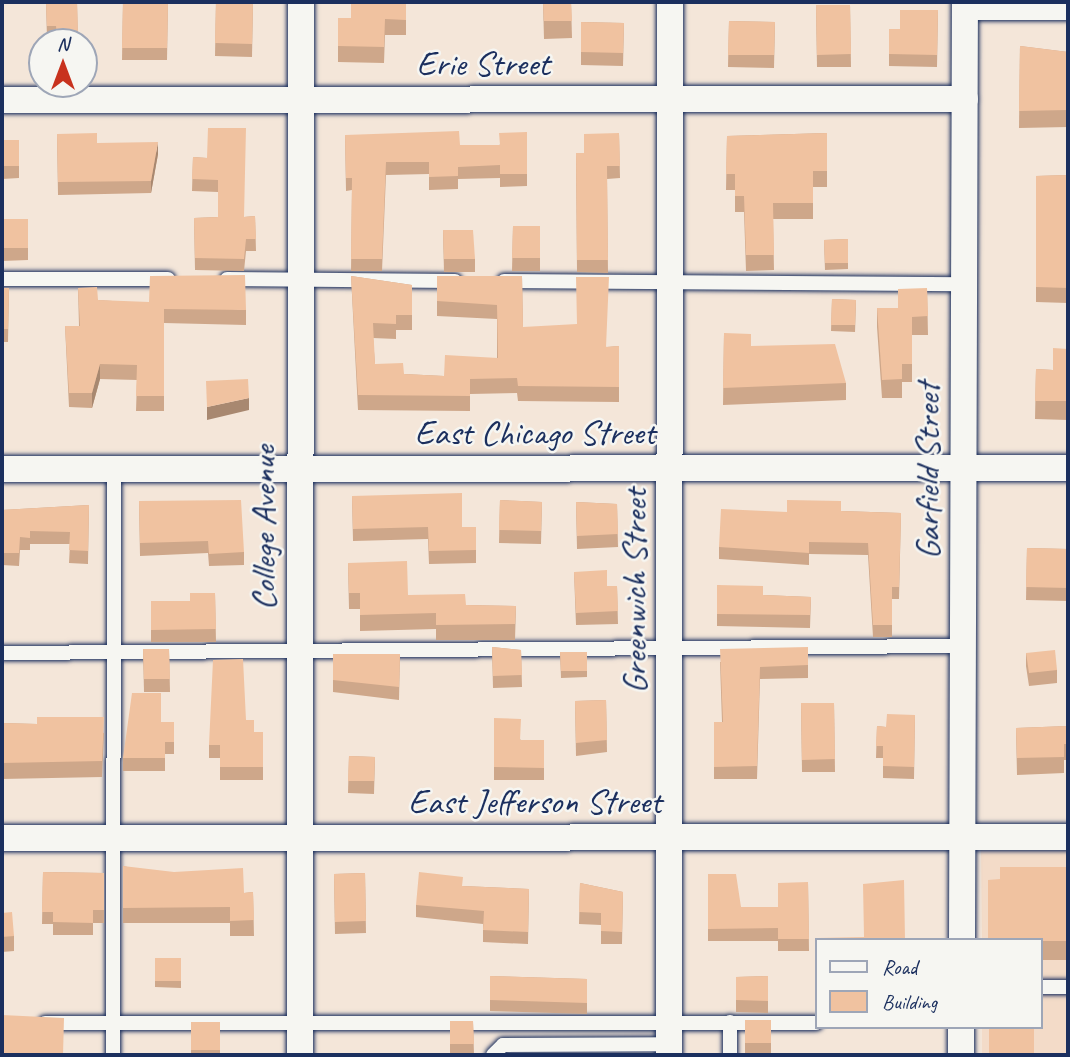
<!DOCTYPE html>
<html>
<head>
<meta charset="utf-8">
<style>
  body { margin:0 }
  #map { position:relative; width:1070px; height:1057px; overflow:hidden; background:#f4e6d9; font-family:Caveat,sans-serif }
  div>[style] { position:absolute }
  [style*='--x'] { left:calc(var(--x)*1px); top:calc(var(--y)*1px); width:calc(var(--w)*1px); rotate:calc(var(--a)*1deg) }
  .built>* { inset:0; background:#f3dbc8 }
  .roads { filter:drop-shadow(0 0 2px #1b2f5e) drop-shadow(0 0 2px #1b2f5e) }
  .service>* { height:14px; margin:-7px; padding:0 7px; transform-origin:7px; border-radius:7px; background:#f6f6f2 }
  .minor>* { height:26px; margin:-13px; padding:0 13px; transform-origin:13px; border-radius:13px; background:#f6f6f2 }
  .wall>* { inset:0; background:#cea78a }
  .shaded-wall>* { inset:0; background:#a88870 }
  .building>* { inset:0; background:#f0c2a0 }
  span { translate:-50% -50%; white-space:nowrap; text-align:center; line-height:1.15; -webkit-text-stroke:5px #f6f6f2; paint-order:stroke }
  .street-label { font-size:35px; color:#1b2f5e }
  .frame { position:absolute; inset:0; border:4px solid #1b2f5e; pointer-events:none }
  .legend { position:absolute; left:815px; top:938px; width:228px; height:91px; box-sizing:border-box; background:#f6f6f2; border:2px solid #9ea6b7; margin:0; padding:9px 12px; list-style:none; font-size:21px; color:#1b2f5e }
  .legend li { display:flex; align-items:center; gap:14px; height:35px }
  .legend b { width:35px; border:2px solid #9ea6b7 }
  .north { position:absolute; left:28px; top:28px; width:70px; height:70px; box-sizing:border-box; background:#f6f6f2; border:2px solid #9ea6b7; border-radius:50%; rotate:0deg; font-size:19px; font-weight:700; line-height:28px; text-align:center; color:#1b2f5e }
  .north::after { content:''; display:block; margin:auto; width:24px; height:32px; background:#c8321e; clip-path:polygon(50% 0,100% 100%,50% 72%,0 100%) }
</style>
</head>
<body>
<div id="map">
  <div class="built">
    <div style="clip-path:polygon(981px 848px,1068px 848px,1068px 1055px,982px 1055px,982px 1027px,1040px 1027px,1040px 940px,982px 940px)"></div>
  </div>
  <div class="roads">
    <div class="service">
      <div style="--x:2;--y:279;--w:166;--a:0"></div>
      <div style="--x:227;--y:279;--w:228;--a:0.5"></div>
      <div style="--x:504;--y:281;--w:460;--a:0.4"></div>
      <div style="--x:2;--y:653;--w:961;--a:-0.42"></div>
      <div style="--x:1040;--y:987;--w:28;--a:0"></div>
      <div style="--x:45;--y:1023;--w:771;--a:0"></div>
      <div style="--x:113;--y:1055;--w:587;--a:-89.9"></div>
      <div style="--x:493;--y:1055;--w:14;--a:-45"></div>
      <div style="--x:503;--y:1045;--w:166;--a:-0.3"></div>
      <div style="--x:730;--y:1055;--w:33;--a:-90"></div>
    </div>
    <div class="minor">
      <div style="--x:965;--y:7;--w:103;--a:0"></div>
      <div style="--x:2;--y:100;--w:963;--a:-0.06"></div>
      <div style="--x:2;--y:469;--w:1066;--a:-0.05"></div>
      <div style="--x:2;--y:838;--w:1066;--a:-0.05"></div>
      <div style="--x:962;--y:940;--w:938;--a:-89.82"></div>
      <div style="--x:300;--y:1055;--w:1053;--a:-89.95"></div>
      <div style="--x:669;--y:1055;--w:1053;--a:-89.95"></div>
      <div style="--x:961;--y:1055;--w:28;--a:-90"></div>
    </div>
  </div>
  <div class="wall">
    <div style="clip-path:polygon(46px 2px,77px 2px,78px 42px,56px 42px,56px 39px,47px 39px)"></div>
    <div style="clip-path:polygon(123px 2px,168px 2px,167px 60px,122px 60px)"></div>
    <div style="clip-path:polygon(216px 2px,253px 2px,252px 57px,215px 56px)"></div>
    <div style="clip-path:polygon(406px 2px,406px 35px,385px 35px,384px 63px,338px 62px,338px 18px,351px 18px)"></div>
    <div style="clip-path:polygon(543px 2px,571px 2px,572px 38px,544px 39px)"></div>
    <div style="clip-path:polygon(816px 5px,850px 5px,851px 67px,817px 67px)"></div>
    <div style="clip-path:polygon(938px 10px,937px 67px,889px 66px,889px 29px,900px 29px)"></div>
    <div style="clip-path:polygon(729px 21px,775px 22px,774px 68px,728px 67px)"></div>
    <div style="clip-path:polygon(581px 22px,624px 23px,623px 66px,581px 65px)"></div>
    <div style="clip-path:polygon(1020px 46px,1068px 52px,1068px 127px,1019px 128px)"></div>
    <div style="clip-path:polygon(527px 132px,527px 186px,500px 187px,500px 178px,458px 179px,458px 189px,429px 190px,429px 174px,386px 175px,382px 271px,351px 271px,352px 190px,346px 191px,345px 135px,460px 145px,499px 145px)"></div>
    <div style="clip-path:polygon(619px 133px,620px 178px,607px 179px,608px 273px,577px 272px,576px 153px,584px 153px)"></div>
    <div style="clip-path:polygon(827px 133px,827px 187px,813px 187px,813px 219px,773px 219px,774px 270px,746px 271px,744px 212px,735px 212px,735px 190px,726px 190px,727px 136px)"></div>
    <div style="clip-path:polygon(57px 134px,97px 143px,158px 154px,151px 193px,58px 195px)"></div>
    <div style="clip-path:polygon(2px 140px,19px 140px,19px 178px,2px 179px)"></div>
    <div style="clip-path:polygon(193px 157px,207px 158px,244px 217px,255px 216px,256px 251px,246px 251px,244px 271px,195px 270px,194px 218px,218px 217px,218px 192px,192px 191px)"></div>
    <div style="clip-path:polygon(1068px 175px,1068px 303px,1036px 302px,1036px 176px)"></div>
    <div style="clip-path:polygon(2px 219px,28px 219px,28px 260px,2px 261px)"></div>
    <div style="clip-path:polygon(513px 226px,540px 226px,540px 271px,512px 271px)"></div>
    <div style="clip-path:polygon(443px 230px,475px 259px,475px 272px,444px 272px)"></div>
    <div style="clip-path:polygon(848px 239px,848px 269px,825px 270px,824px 240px)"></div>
    <div style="clip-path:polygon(351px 276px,412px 285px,412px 330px,396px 330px,396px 339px,373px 338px,375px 364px,404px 374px,444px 376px,497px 358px,497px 319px,437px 316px,437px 276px,522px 276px,523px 327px,607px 347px,619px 346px,619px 402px,518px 401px,517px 393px,470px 394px,470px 411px,358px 410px)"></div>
    <div style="clip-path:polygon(2px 288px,9px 288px,8px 342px,2px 342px)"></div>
    <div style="clip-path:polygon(78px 288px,98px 300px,246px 310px,246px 325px,164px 323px,164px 411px,136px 411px,137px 380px,100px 379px,92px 408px,69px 407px,65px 326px,79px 326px)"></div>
    <div style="clip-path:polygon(927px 288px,928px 335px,912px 335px,912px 382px,902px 382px,902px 398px,882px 398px,877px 327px,877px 308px,898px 308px)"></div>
    <div style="clip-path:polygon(832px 299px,856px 300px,855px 332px,831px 331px)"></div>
    <div style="clip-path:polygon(724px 333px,751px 346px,846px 383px,846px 400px,723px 405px)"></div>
    <div style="clip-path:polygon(1068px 349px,1068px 420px,1035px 419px,1036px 369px,1053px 370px)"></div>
    <div style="clip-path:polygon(352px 496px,462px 527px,476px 527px,476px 563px,429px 564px,428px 539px,353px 541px)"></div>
    <div style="clip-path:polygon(500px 500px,542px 502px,541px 544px,499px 543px)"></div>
    <div style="clip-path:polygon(139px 501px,244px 552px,244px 565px,209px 566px,208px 553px,140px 556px)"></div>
    <div style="clip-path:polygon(576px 502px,617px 504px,618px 547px,577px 549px)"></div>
    <div style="clip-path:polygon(89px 505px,88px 564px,69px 563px,70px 544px,30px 544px,30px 550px,20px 550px,19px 566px,2px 565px,2px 510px)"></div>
    <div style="clip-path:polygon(841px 511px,901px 513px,899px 599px,892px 599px,892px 637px,873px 637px,868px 555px,809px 554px,809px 565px,719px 559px,719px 547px,787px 512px)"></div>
    <div style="clip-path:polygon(1027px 548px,1068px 549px,1068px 601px,1026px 600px)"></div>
    <div style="clip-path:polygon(348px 563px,408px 595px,466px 605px,516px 606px,515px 640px,436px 640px,436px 629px,360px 631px,360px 609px,349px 609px)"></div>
    <div style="clip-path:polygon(574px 572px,607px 586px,617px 586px,618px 624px,576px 625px)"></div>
    <div style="clip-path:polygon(717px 585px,763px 595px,811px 597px,810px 628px,717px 626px)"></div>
    <div style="clip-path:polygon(215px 593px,216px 642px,151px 642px,151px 601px,190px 601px)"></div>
    <div style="clip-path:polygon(492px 647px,521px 650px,522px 687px,493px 688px)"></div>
    <div style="clip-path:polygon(143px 649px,169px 649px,170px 692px,144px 692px)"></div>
    <div style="clip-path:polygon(560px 652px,587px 652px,587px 677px,561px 678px)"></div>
    <div style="clip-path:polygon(1026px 653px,1057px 670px,1057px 683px,1029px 686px,1026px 666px)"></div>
    <div style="clip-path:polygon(333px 654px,400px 654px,399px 700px,333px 692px)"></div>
    <div style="clip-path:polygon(720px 662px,808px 665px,808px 678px,760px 679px,757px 779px,714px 779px,714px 722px,722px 722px)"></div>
    <div style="clip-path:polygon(606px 700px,607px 752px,576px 756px,575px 701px)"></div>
    <div style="clip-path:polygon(801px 703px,834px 703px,835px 772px,802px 772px)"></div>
    <div style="clip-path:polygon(915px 715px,914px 779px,883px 778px,883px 758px,876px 758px,877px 726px,886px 727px)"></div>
    <div style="clip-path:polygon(494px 718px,521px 740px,544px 740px,544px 780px,494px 780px)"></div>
    <div style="clip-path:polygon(246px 720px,254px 732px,263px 732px,263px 780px,220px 780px,220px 758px,209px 758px,209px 745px)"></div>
    <div style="clip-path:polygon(161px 722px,174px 722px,174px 754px,165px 754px,165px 771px,123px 771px,123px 758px)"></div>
    <div style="clip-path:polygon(2px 723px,37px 724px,104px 733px,102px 777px,2px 779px)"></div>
    <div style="clip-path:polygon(1068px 726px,1068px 760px,1064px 760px,1064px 773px,1017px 775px,1016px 728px)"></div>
    <div style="clip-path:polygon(349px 756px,375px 757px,374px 794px,348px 793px)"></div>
    <div style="clip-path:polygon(123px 866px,244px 893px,253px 892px,254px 936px,230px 936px,230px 923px,123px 923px)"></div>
    <div style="clip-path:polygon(1066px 867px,1066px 960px,1040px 960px,1040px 940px,1000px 879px)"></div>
    <div style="clip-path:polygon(43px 872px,104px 873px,104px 923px,93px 923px,93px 935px,53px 935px,53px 924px,42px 924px)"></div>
    <div style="clip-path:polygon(365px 873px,366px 933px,335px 934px,334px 874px)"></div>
    <div style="clip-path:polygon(708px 874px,741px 907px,778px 907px,808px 882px,809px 951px,778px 951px,778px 941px,708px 941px)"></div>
    <div style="clip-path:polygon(580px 883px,623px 892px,622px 944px,601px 944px,601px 925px,579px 924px)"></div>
    <div style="clip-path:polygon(463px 886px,529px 889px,528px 944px,483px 942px,483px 924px,416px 917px,416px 905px)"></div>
    <div style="clip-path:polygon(2px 913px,14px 936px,14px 951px,2px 952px)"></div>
    <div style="clip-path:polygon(155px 958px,181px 958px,181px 988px,155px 987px)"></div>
    <div style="clip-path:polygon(490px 976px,587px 979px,587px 1014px,490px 1011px)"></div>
    <div style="clip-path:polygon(768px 976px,768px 1013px,736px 1012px,736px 977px)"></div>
    <div style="clip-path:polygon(745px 1020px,771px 1020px,771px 1055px,745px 1055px)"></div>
    <div style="clip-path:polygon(450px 1021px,473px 1021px,474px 1055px,450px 1055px)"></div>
    <div style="clip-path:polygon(191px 1022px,220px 1022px,220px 1055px,191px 1055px)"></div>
  </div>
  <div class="shaded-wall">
    <div style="clip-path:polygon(158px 142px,158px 154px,151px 193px,151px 181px)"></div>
    <div style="clip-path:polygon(100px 364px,100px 379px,92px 408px,92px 393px)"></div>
    <div style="clip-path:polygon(249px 398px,249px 410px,207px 420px,207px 407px)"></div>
  </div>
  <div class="building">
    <div style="clip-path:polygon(46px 2px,77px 2px,78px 37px,57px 38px,56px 26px,47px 26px)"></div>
    <div style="clip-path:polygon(123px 2px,168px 2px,167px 48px,122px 48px)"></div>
    <div style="clip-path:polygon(216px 2px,253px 2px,252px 44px,215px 43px)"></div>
    <div style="clip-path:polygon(351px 2px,406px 2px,406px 20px,385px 19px,384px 47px,338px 46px,338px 18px,351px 18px)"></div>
    <div style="clip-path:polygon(543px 2px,571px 2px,572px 21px,544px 21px)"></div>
    <div style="clip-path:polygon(816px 5px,850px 5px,851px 54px,817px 55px)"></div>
    <div style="clip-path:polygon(900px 10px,938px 10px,937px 55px,889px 54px,889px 29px,900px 29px)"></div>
    <div style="clip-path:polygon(729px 21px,775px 22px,774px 55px,728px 55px)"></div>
    <div style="clip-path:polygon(581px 22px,624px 23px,623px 53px,581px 52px)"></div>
    <div style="clip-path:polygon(1020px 46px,1068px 52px,1068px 110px,1019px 111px)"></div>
    <div style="clip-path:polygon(208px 128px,246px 128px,244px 217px,255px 216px,256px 239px,246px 239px,244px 259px,195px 258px,194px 218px,218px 217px,218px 180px,192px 179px,193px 157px,207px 158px)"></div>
    <div style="clip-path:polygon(459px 131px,460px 145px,500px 145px,499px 133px,527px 132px,527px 174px,500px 174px,500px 165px,458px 167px,458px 176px,429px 177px,429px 162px,386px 162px,382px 259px,351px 259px,352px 178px,346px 178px,345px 135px)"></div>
    <div style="clip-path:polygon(97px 133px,97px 143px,158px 142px,151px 181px,58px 182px,57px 134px)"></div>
    <div style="clip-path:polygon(619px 133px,620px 166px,607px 166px,608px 260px,577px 260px,576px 153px,584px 153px,584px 134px)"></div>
    <div style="clip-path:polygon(827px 133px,827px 171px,813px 171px,813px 203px,773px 203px,774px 255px,746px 255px,744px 196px,735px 196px,735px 174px,726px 174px,727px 136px)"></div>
    <div style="clip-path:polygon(2px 140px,19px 140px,19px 166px,2px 166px)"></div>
    <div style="clip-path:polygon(1068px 175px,1068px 288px,1036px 287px,1036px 176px)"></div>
    <div style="clip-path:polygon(2px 219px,28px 219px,28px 248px,2px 248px)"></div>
    <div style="clip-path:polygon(513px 226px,540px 226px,540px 258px,512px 258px)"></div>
    <div style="clip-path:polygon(443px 230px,473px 230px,475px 259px,444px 259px)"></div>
    <div style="clip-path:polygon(848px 239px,848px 263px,825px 263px,824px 240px)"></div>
    <div style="clip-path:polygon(245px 275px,246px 310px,164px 309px,164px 396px,136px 396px,137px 365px,100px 364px,92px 393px,69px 393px,65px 326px,80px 326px,78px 288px,97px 287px,98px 300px,149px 302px,150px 276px)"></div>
    <div style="clip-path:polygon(351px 276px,412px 285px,412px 315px,396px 315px,396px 324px,373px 323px,375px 364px,403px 363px,404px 374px,444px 376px,445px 355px,498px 358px,497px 305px,437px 301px,437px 276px,522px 276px,523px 327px,577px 324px,576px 277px,609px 277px,606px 347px,619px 346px,619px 387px,518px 386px,517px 378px,470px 379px,470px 396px,358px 395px)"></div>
    <div style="clip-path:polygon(2px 288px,9px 288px,8px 329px,2px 329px)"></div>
    <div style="clip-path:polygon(927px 288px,928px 316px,912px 317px,912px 364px,902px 364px,902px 379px,882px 380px,877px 308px,898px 308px,898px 289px)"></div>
    <div style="clip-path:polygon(832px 299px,856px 300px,855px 325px,831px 325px)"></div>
    <div style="clip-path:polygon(724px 333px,751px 334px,751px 346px,835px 344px,846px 383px,723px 388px)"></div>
    <div style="clip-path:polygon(1053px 348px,1068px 349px,1068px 401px,1035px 401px,1036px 369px,1053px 370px)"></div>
    <div style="clip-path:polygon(248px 379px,249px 398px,207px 407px,206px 381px)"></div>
    <div style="clip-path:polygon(462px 493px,462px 527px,476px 527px,476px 550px,429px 551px,428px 527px,353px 529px,352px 496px)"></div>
    <div style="clip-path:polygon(241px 500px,244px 552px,209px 554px,208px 541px,140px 543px,139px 501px)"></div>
    <div style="clip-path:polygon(500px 500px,542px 502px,541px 531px,499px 530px)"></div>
    <div style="clip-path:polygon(787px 500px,841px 501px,841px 511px,901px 513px,899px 587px,892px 587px,892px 625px,873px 625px,868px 543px,809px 542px,809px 553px,719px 547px,721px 509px,787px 512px)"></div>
    <div style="clip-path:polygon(576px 502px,617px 504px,618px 534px,577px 536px)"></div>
    <div style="clip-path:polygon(89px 505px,88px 551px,69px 550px,70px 532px,30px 531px,30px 538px,20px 537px,19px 553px,2px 553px,2px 510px)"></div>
    <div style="clip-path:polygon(1027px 548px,1068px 549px,1068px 588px,1026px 587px)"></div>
    <div style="clip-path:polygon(407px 561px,408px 595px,465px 594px,466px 605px,516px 606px,515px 624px,436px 625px,436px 613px,360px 615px,360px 593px,349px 593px,348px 563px)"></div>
    <div style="clip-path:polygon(607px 570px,607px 586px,617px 586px,618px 611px,576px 613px,574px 572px)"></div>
    <div style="clip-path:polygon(717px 585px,763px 586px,763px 595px,811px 597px,810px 615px,717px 614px)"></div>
    <div style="clip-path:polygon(190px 593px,215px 593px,216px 629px,151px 630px,151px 601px,190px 601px)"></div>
    <div style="clip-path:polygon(492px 647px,521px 650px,522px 675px,493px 676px)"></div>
    <div style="clip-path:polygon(808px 647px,808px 665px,760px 667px,757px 766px,714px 767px,714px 722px,723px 722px,720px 649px)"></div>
    <div style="clip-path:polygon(143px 649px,169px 649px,170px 679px,144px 679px)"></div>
    <div style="clip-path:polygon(1055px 650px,1057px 670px,1029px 673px,1026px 653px)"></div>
    <div style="clip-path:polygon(560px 652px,587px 652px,587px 671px,561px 671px)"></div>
    <div style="clip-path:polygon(333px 654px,400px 654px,399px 687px,333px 680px)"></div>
    <div style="clip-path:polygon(243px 659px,246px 720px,254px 720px,254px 732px,263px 732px,263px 767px,220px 767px,220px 745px,209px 745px,213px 660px)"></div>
    <div style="clip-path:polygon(132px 693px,161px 693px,161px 722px,174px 722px,174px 742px,165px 742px,165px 758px,123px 758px)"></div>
    <div style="clip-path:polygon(606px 700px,607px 740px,576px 743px,575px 701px)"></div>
    <div style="clip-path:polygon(801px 703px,834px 703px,835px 759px,802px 760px)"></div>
    <div style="clip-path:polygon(887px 714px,915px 715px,914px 767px,883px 766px,883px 746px,876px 746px,877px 726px,886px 727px)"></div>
    <div style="clip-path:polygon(37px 717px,104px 717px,102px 761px,2px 763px,2px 723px,37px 724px)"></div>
    <div style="clip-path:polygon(494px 718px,521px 719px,520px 740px,544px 740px,544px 768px,494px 767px)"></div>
    <div style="clip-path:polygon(1068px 726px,1068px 744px,1064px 744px,1064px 757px,1017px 758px,1016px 728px)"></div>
    <div style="clip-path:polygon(349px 756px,375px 757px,374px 781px,348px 781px)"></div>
    <div style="clip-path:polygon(123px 866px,174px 872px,243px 868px,244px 893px,253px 892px,254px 920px,230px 921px,230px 907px,123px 908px)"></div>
    <div style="clip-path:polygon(1000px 867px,1066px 867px,1066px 941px,1040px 941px,1040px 940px,988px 940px,988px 880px,1000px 879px)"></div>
    <div style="clip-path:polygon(43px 872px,104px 873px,104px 910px,93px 910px,93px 923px,53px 922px,53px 912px,42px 912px)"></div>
    <div style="clip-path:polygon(419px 872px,463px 877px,462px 886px,529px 889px,528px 932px,483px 930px,484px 911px,416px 905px)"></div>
    <div style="clip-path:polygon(365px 873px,366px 921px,335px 922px,334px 874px)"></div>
    <div style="clip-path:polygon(708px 874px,736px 874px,741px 907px,778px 907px,778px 883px,808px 882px,809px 939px,778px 939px,778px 928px,708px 929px)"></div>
    <div style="clip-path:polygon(904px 880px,905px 940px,818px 940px,818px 938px,864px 937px,863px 884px)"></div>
    <div style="clip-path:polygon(580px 883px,623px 892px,622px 932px,601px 931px,601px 913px,579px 912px)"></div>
    <div style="clip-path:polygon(12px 912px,14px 936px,2px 937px,2px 913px)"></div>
    <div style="clip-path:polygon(155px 958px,181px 958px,181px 981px,155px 981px)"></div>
    <div style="clip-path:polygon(490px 976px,587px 979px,587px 1003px,490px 1000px)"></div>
    <div style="clip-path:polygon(768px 976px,768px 1001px,736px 1000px,736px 977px)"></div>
    <div style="clip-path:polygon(2px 1015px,64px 1018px,63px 1055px,2px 1055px)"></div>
    <div style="clip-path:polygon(745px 1020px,771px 1020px,771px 1043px,745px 1043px)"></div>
    <div style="clip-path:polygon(450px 1021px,473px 1021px,474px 1044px,450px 1044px)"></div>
    <div style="clip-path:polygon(191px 1022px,220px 1022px,220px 1050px,191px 1050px)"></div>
    <div style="clip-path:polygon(989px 1027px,1034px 1027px,1034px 1055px,1012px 1055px,989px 1053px)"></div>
  </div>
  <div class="street-label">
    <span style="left:483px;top:64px">Erie Street</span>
    <span style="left:535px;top:433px">East Chicago Street</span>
    <span style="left:928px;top:471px;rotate:-90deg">Garfield Street</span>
    <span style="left:264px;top:528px;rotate:-90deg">College Avenue</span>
    <span style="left:635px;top:591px;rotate:-90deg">Greenwich Street</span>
    <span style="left:535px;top:802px">East Jefferson Street</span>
  </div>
  <div class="frame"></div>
  <ul class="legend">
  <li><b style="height:9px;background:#f6f6f2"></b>Road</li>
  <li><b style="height:19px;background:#f0c2a0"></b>Building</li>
  </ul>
  <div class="north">N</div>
</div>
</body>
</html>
